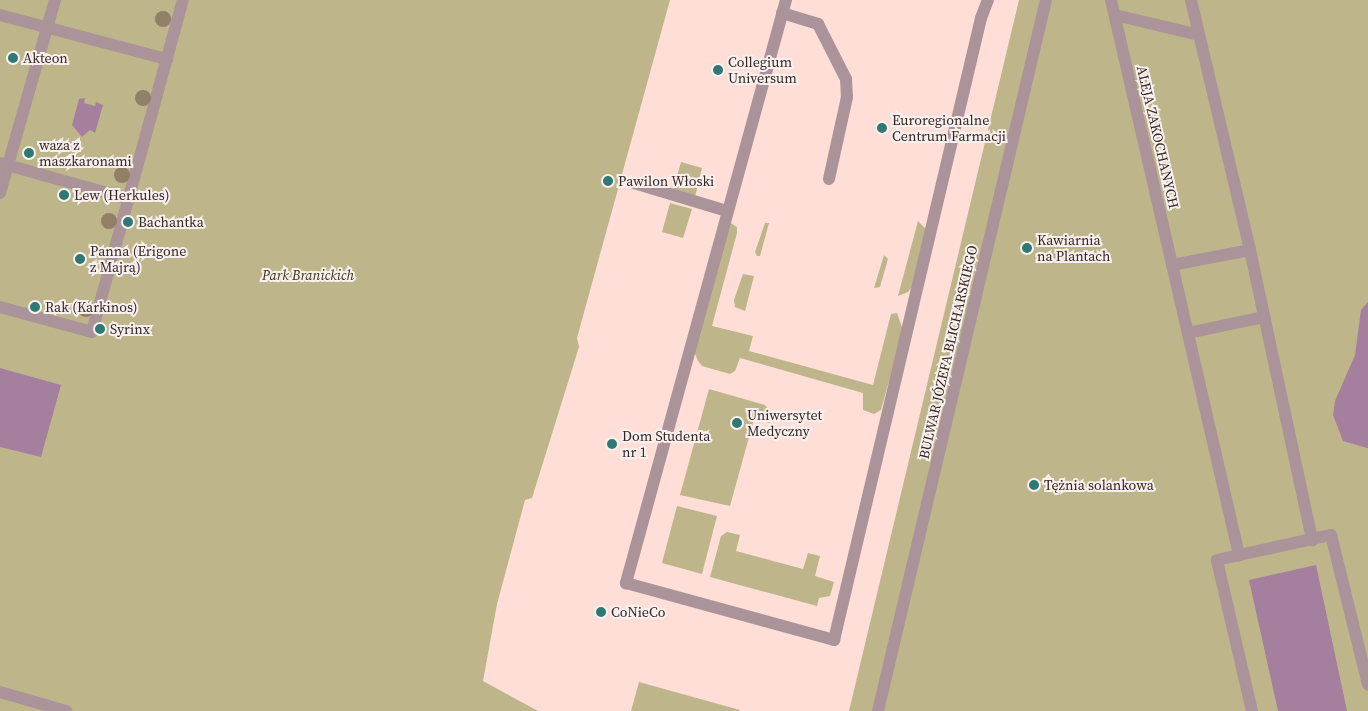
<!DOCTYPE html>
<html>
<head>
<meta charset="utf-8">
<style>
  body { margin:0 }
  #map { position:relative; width:1368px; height:711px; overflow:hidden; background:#feded6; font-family:"Source Serif 4",serif }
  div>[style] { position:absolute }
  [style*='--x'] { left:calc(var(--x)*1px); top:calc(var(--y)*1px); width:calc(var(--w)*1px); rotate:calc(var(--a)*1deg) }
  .green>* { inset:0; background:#bfb58a }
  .water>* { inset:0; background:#a57f9e }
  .lane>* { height:12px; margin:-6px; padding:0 6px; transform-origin:6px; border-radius:6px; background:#ab9499 }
  .street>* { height:12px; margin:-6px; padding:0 6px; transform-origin:6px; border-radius:6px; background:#ab9499 }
  .trees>* { width:16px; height:16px; margin:-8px; border-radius:50%; background:#927f67 }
  .dots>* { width:14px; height:14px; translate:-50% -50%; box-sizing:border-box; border:2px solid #f9f1ef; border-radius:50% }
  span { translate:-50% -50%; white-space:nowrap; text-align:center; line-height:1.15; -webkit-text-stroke:4px #f9f1ef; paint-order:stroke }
  .poi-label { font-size:14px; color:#362723 }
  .left { translate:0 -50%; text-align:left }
  .street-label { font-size:14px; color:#362723 }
  .park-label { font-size:14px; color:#3a320c; font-style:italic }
</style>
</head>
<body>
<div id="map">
  <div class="green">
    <div style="clip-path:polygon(0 0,670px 0,577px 338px,579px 347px,532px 498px,525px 500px,497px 604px,483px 681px,538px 711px,0 711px)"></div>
    <div style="clip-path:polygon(1019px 0,1368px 0,1368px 711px,849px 711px)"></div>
    <div style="clip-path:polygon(681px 162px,702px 168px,695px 197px,673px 191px)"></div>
    <div style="clip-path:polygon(670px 203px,692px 209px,683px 238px,662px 232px)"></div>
    <div style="clip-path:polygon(918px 221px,926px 229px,912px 287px,908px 292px,898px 296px)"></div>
    <div style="clip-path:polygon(729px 222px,737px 227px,737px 233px,712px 326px,753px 336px,749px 351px,873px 385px,891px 314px,897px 313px,903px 330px,881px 410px,874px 414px,863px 410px,863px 393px,740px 358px,735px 371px,730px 374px,702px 366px,698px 361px,694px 351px)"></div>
    <div style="clip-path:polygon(765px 223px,769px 223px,760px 256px,757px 256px,755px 252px)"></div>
    <div style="clip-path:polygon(884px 255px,888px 259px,880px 287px,874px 288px)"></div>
    <div style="clip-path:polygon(743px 274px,754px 276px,745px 311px,735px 307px,734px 300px)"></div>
    <div style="clip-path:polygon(709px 389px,765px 405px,771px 413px,770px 423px,754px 419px,730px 506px,680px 495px)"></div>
    <div style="clip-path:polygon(677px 506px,717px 516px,702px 574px,662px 563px)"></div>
    <div style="clip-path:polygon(727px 532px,740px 535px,736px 551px,803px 569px,808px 553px,820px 556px,815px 576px,834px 582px,830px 596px,819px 598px,817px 606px,710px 577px,721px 536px)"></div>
    <div style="clip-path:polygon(639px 682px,740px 710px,739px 711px,631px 711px)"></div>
  </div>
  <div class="water">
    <div style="clip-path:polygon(85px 98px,84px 103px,95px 106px,96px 102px,103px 105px,95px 133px,90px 130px,82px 137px,72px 125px,79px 99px)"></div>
    <div style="clip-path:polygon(1368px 302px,1368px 448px,1367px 448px,1343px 441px,1333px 415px,1335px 401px,1355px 355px,1361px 310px)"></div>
    <div style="clip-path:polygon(0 368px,61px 385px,41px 457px,0 447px)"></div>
    <div style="clip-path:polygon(1316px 565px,1347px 711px,1278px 711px,1249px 580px)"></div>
  </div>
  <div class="lane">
    <div style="--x:786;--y:0;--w:605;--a:105.35"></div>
    <div style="--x:626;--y:583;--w:216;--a:15.3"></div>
    <div style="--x:834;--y:640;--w:639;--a:-76.7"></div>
    <div style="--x:981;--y:18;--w:19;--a:-69"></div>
    <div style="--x:782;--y:13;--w:38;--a:17"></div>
    <div style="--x:818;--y:24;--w:62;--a:63"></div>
    <div style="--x:846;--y:79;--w:18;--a:87"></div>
    <div style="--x:847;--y:97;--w:84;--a:102.4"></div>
    <div style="--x:634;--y:183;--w:97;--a:16.8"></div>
  </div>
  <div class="street">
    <div style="--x:1111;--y:0;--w:570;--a:77.01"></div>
    <div style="--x:1191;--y:0;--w:257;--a:76.7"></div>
    <div style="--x:1250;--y:250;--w:297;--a:77.9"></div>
    <div style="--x:0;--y:15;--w:173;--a:14.8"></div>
    <div style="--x:1115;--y:15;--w:86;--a:13.4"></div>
    <div style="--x:0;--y:163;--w:134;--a:15.6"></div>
    <div style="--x:0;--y:193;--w:201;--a:-74.1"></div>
    <div style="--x:1172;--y:265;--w:79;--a:-10.9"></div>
    <div style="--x:0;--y:307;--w:95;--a:15.2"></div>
    <div style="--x:92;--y:332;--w:344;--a:-74.7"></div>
    <div style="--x:1188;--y:333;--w:78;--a:-11.9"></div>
    <div style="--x:0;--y:692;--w:69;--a:16.1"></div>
    <div style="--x:878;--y:711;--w:731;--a:-76.71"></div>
    <div style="--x:1252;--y:711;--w:155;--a:-103.1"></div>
    <div style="--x:1217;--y:560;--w:23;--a:-13"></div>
    <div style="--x:1239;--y:555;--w:94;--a:-12.3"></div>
    <div style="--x:1331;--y:535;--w:154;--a:76.1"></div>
  </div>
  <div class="trees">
    <div style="left:163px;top:19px"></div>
    <div style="left:143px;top:98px"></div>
    <div style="left:122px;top:175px"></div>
    <div style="left:109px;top:221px"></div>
    <div style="left:86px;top:309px"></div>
  </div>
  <div class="dots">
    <div style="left:13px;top:58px;background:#2f7873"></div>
    <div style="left:718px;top:70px;background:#2f7873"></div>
    <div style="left:882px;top:128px;background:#2f7873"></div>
    <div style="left:29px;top:153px;background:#2f7873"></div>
    <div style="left:608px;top:181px;background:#2f7873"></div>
    <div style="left:64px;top:195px;background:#2f7873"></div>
    <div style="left:128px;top:222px;background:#2f7873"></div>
    <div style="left:1027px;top:248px;background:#2f7873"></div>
    <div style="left:80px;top:259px;background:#2f7873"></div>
    <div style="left:35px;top:307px;background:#2f7873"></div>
    <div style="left:100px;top:329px;background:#2f7873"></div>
    <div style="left:737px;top:423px;background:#2f7873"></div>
    <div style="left:612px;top:444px;background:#2f7873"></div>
    <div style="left:1034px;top:485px;background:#2f7873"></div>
    <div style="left:601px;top:612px;background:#2f7873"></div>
  </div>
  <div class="poi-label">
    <span class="left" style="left:23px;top:58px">Akteon</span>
    <span class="left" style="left:728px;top:70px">Collegium<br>Universum</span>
    <span class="left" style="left:892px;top:128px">Euroregionalne<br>Centrum Farmacji</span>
    <span class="left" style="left:39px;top:153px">waza z<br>maszkaronami</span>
    <span class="left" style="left:618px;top:181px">Pawilon Włoski</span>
    <span class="left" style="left:74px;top:195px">Lew (Herkules)</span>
    <span class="left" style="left:138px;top:222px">Bachantka</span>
    <span class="left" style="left:1037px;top:248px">Kawiarnia<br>na Plantach</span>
    <span class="left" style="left:90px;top:259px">Panna (Erigone<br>z Majrą)</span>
    <span class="left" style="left:45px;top:307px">Rak (Karkinos)</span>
    <span class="left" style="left:110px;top:329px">Syrinx</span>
    <span class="left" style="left:747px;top:423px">Uniwersytet<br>Medyczny</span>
    <span class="left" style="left:622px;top:444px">Dom Studenta<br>nr 1</span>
    <span class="left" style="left:1044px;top:485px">Tężnia solankowa</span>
    <span class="left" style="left:611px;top:612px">CoNieCo</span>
  </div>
  <div class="street-label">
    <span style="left:1158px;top:137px;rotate:77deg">ALEJA ZAKOCHANYCH</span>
    <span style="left:948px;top:352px;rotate:-77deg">BULWAR JÓZEFA BLICHARSKIEGO</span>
  </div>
  <div class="park-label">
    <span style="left:308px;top:275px">Park Branickich</span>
  </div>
</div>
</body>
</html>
